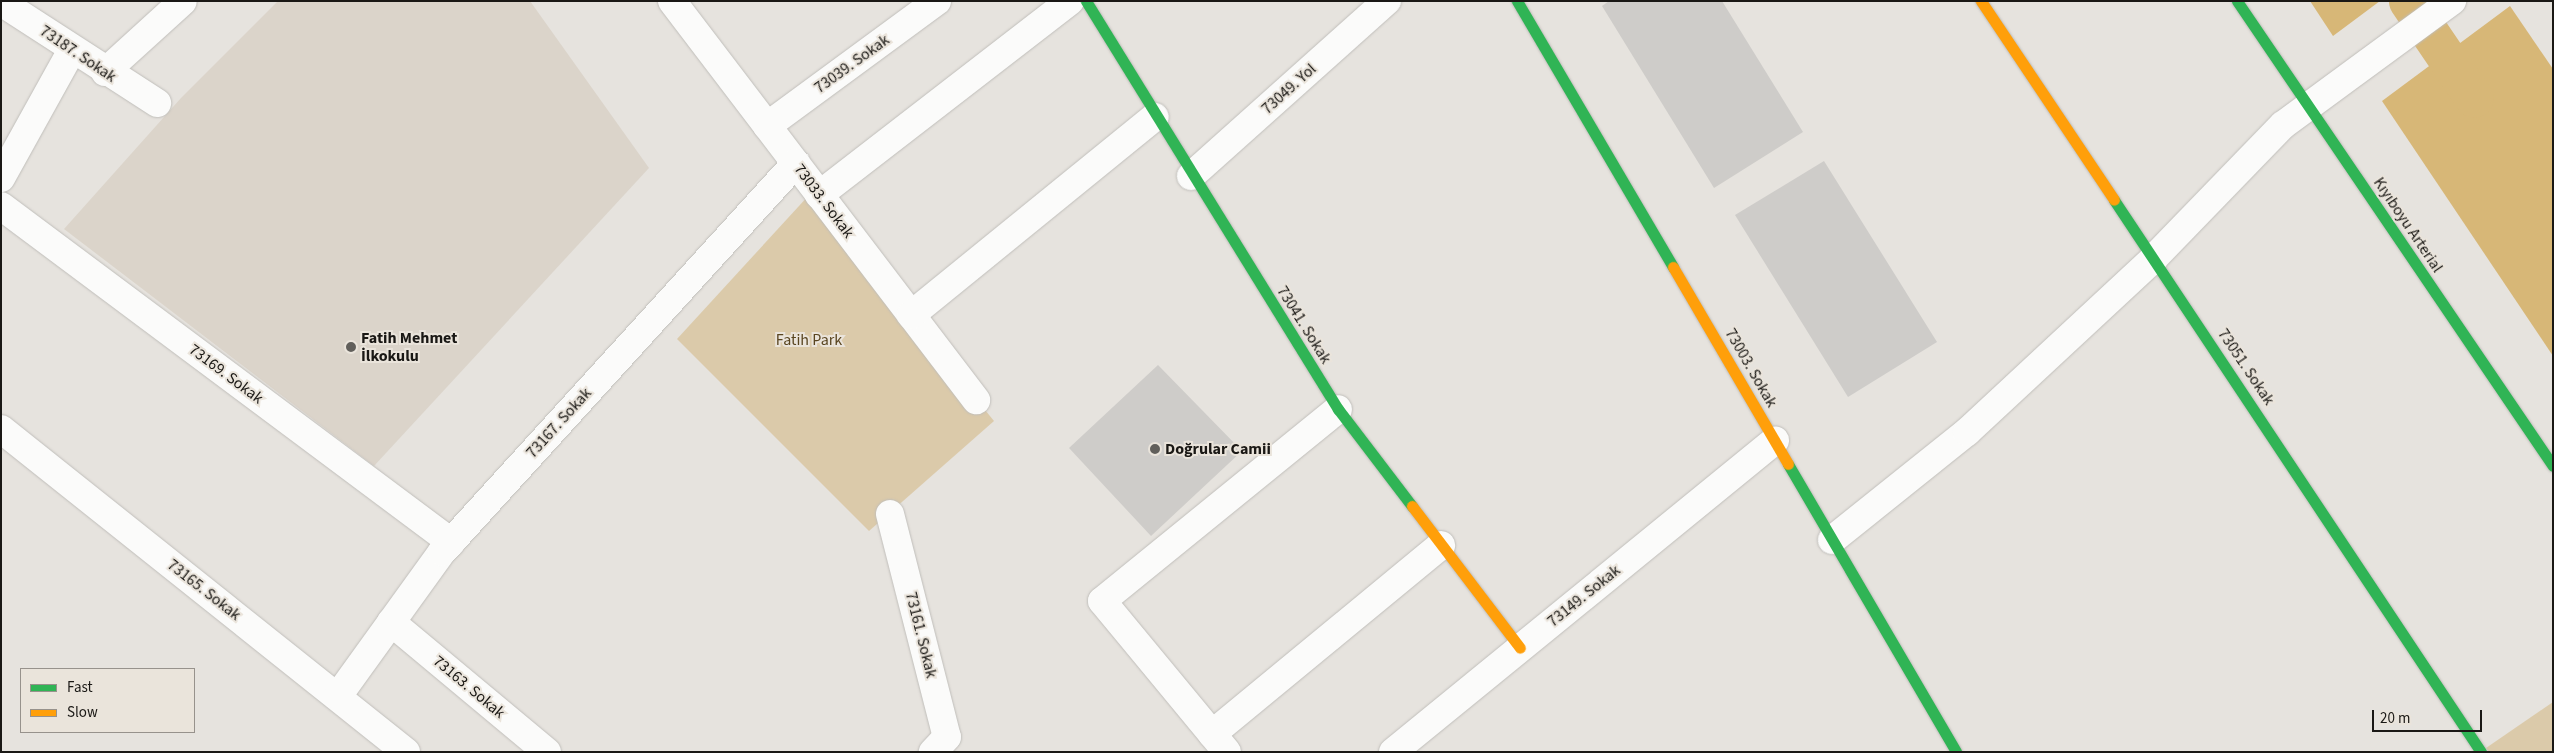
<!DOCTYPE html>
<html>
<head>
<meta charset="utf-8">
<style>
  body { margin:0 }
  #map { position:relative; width:2554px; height:753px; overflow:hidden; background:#e6e3de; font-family:"Source Sans 3",sans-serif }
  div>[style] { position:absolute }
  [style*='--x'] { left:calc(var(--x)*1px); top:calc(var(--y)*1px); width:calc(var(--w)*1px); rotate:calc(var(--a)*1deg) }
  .built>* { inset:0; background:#dbd4ca }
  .green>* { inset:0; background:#dbcaaa }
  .water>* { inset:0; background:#d7b777 }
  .canal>* { height:39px; margin:-19.5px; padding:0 19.5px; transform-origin:19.5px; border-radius:19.5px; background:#d7b777 }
  .building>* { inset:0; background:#ceccc9 }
  .roads { filter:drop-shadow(0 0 1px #c0beba) drop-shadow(0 0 1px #c0beba) }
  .street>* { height:28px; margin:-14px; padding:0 14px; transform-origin:14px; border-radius:14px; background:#fbfbfa }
  .fast>* { height:11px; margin:-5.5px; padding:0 5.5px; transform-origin:5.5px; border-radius:5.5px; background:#30b455 }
  .slow>* { height:11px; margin:-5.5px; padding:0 5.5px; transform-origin:5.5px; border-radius:5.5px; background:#ff9f0a }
  .dots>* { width:14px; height:14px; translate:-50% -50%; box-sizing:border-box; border:2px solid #eae4db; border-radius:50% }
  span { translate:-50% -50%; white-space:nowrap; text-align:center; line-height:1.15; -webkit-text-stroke:4px #eae4db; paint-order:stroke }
  .street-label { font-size:16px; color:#1a1815 }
  .poi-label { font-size:16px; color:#1a1815; font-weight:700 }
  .left { translate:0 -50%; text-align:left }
  .park-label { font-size:16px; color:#594520 }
  .frame { position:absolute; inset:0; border:2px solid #1a1815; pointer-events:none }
  .legend { position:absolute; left:20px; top:668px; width:175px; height:65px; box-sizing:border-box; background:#eae4db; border:1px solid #97928c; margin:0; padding:6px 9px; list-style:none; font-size:15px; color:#1a1815 }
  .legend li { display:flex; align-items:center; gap:10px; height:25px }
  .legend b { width:25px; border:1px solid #97928c }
  .scale { position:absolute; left:2372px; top:710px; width:110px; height:22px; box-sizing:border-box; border:2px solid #1a1815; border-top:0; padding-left:6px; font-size:15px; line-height:18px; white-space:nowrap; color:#1a1815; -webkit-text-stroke:4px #eae4db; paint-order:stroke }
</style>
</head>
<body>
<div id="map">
  <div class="built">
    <div style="clip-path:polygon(278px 1px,530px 1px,649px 168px,374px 466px,64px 229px,181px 98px)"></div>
  </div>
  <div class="green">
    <div style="clip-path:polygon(810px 194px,994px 421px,869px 531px,677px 339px)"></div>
    <div style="clip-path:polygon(2553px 702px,2553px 752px,2489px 752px,2486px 748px)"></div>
  </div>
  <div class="water">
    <div style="clip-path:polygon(2310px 1px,2380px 1px,2333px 36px)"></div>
    <div style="clip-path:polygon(2510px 6px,2553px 69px,2553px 356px,2382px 101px)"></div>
  </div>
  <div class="canal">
    <div style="--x:2408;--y:1;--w:117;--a:55.8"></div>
  </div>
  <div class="building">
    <div style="clip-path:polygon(1609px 1px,1722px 1px,1803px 132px,1714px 188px,1602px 6px)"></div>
    <div style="clip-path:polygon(1824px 161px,1937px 342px,1848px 397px,1735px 215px)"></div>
    <div style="clip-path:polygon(1158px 365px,1242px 451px,1151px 536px,1069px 448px)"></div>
  </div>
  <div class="roads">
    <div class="street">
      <div style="--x:672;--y:1;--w:502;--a:52.7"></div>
      <div style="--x:1;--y:2;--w:186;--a:32.9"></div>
      <div style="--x:105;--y:72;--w:105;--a:-42.3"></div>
      <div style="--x:767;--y:126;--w:211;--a:-36.3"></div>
      <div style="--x:1191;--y:176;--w:263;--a:-41.8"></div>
      <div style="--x:1;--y:178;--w:146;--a:-61"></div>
      <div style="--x:819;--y:195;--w:317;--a:-37.7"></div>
      <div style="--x:1;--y:206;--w:562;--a:36.75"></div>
      <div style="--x:911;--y:315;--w:314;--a:-39.1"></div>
      <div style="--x:1;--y:429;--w:518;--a:38.57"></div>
      <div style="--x:890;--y:514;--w:230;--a:75.7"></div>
      <div style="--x:947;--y:737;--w:21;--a:133"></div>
      <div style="--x:1832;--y:540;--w:173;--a:-38.7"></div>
      <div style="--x:1967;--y:432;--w:255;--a:-42.9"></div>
      <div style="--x:2154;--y:258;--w:185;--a:-45.9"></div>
      <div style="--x:2283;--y:125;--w:210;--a:-36.3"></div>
      <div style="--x:391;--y:622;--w:203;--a:39.8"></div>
      <div style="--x:338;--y:696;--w:178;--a:-54.2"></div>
      <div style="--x:442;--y:552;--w:526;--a:-47.7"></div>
      <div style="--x:1212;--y:734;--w:297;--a:-39.5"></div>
      <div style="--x:1227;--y:752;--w:196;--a:-129.6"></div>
      <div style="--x:1102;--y:601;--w:304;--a:-39.1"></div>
      <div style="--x:1393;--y:752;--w:493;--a:-39.2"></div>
    </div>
    <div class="fast">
      <div style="--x:1086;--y:1;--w:480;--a:58.3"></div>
      <div style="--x:1338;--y:409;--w:122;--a:52.7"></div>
      <div style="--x:1517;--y:1;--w:308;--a:59.6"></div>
      <div style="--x:2237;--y:1;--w:562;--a:55.8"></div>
      <div style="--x:2114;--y:200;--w:663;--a:56.38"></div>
      <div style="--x:1788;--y:464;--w:333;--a:59.7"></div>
    </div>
    <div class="slow">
      <div style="--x:1981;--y:1;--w:239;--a:56.2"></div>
      <div style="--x:1673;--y:267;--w:228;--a:59.7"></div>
      <div style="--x:1412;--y:506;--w:178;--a:52.7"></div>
    </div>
  </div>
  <div class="dots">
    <div style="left:351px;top:347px;background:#615f5b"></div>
    <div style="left:1155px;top:449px;background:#615f5b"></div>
  </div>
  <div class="street-label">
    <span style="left:78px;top:54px;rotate:34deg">73187. Sokak</span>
    <span style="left:852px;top:64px;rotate:-36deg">73039. Sokak</span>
    <span style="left:1289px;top:89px;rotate:-42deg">73049. Yol</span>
    <span style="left:824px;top:201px;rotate:53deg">73033. Sokak</span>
    <span style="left:2408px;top:225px;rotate:56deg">Kıyıboyu Arterial</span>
    <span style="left:1304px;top:325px;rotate:58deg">73041. Sokak</span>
    <span style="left:2246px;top:367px;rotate:56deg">73051. Sokak</span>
    <span style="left:1751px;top:368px;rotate:60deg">73003. Sokak</span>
    <span style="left:226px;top:374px;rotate:37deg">73169. Sokak</span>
    <span style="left:559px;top:423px;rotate:-48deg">73167. Sokak</span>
    <span style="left:204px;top:590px;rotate:38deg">73165. Sokak</span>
    <span style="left:1584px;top:596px;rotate:-39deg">73149. Sokak</span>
    <span style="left:921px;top:635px;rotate:76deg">73161. Sokak</span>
    <span style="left:469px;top:687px;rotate:40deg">73163. Sokak</span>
  </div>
  <div class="poi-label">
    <span class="left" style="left:361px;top:347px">Fatih Mehmet<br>İlkokulu</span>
    <span class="left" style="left:1165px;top:449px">Doğrular Camii</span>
  </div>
  <div class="park-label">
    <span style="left:809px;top:340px">Fatih Park</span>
  </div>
  <div class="frame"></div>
  <ul class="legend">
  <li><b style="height:6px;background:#30b455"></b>Fast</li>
  <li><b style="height:6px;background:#ff9f0a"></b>Slow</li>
  </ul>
  <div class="scale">20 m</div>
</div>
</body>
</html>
